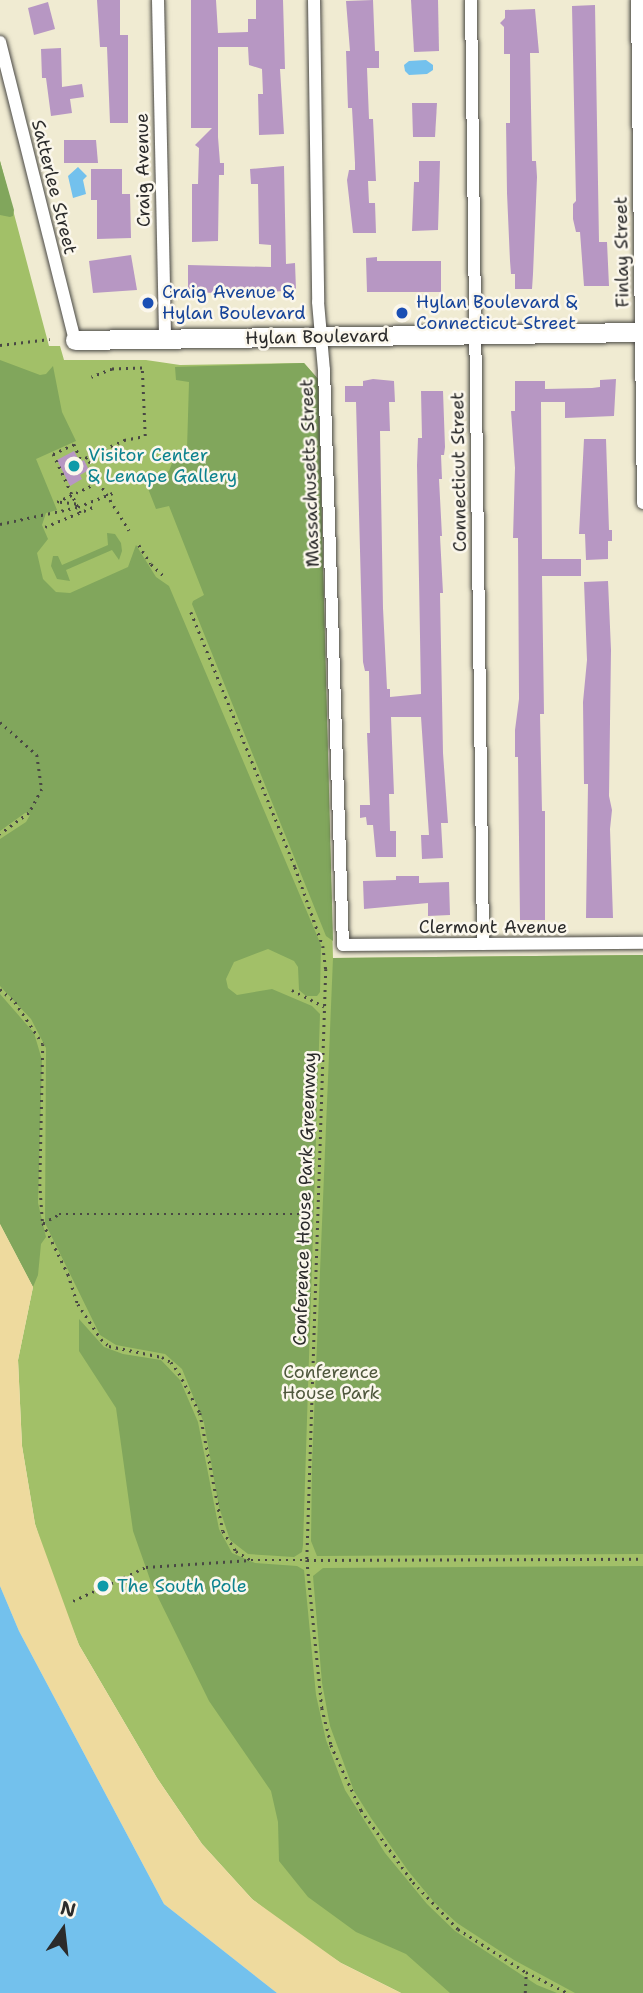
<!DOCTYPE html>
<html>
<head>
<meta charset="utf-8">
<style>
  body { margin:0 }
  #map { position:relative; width:643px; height:1993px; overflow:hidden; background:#f0ebd2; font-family:"Shantell Sans",sans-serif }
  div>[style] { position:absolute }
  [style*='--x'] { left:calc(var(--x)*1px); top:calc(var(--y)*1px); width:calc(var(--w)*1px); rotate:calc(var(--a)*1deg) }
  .green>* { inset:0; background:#a2c068 }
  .forest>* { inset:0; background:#81a65c }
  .sand>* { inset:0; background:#eeda9e }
  .water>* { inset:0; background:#73c1ed }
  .building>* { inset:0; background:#b797c3 }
  .path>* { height:2.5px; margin-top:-1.25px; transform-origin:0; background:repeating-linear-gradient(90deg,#494844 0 2px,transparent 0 7px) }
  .roads { filter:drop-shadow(0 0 2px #494844) drop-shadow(0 0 2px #494844) }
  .street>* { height:12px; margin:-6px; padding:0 6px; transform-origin:6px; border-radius:6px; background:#fff }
  .secondary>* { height:19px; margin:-9.5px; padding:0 9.5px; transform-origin:9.5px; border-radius:9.5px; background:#fff }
  .dots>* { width:19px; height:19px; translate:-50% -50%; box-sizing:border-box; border:4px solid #fbf7ec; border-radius:50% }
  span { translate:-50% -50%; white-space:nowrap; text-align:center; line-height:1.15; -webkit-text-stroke:5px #fbf7ec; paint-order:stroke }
  .street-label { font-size:18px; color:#2b2b2b }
  .transit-label { font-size:18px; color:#164399 }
  .left { translate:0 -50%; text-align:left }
  .culture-label { font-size:18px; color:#0d838f }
  .park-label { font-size:18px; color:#4f583d }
  .north { position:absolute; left:28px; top:1895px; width:70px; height:70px; -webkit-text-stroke:5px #fbf7ec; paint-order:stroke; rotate:14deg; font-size:19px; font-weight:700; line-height:28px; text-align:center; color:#2b2b2b }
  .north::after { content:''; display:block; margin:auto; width:24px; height:32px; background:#2b2b2b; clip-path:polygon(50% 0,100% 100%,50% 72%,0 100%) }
</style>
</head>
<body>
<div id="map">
  <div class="green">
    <div style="clip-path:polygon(0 161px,49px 346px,60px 346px,64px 360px,146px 360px,180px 365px,304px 363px,318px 379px,333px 958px,643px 955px,643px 1993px,401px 1993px,341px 1963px,295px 1933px,252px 1899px,202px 1844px,157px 1778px,79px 1645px,53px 1581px,35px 1524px,22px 1446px,18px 1360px,33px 1287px,0 1224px)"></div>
  </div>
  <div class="forest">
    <div style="clip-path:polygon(0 161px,14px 210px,13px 216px,10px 217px,0 215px)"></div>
    <div style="clip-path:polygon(0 360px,40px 375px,46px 374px,53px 366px,62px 412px,76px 441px,36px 459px,57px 510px,46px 513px,42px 525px,48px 539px,37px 553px,43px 579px,56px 592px,70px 593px,128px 567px,136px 545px,156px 577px,169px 586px,321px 945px,320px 992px,317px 996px,306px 996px,299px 990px,298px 967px,294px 961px,268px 949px,234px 962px,226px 979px,228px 988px,237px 995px,272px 989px,312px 1006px,320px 1014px,303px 1545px,302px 1552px,294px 1557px,248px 1554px,230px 1540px,219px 1507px,204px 1423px,182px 1369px,165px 1354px,116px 1345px,100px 1335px,45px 1223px,46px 1048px,31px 1019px,0 986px,0 839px,26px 822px,30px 815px,28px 812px,25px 813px,0 831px)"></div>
    <div style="clip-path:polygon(304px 363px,318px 379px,333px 941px,326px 936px,192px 604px,193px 601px,204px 595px,169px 506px,156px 509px,147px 486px,148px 481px,169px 471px,177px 450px,187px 449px,189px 382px,176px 380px,175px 367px)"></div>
    <div style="clip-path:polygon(107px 533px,115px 534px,121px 543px,122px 551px,119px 560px,112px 550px,66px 570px,70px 581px,57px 579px,51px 566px,53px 556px,58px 556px,62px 565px,108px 545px)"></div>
    <div style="clip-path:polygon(643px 955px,643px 1554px,317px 1556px,311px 1541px,312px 1464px,333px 958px)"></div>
    <div style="clip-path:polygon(0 994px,34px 1033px,42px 1060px,38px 1203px,46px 1237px,41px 1244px,38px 1275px,33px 1287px,0 1224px)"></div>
    <div style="clip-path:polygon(79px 1319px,104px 1347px,123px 1354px,161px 1360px,180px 1380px,198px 1422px,219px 1529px,232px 1553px,255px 1563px,297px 1566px,304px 1570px,316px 1695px,326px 1740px,345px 1790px,385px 1853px,427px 1904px,455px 1931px,537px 1985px,557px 1993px,450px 1993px,406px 1954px,356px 1932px,308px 1897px,279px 1861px,278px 1822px,271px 1791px,209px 1701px,152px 1585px,133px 1531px,116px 1408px,79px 1351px)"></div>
    <div style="clip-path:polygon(643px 1566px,643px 1993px,575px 1993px,514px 1960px,457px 1923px,434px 1902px,409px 1872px,371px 1818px,354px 1791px,330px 1726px,322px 1683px,313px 1576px,323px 1568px)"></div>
  </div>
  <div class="sand">
    <div style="clip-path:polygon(0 1224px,33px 1287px,18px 1360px,22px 1446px,35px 1524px,79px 1645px,157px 1778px,202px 1844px,252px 1899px,341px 1963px,401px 1993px,277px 1993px,164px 1904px,19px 1631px,0 1586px)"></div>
  </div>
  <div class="water">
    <div style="clip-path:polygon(426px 60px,433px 65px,433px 70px,427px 74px,409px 75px,405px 71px,404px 65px,409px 61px)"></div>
    <div style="clip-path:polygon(78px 167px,87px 176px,83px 180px,86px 194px,73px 198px,68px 176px)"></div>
    <div style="clip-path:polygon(0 1586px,19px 1631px,164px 1904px,277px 1993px,0 1993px)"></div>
  </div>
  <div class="building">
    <div style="clip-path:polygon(97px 0,120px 0,120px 35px,128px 35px,128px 123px,110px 123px,107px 47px,100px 47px)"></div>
    <div style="clip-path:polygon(191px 0,216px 0,218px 33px,248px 32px,248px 19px,256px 19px,256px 0,283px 0,285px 69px,280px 69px,284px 134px,259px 135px,258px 94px,263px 94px,262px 69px,249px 65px,248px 47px,218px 47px,218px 137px,220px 163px,224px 163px,224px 175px,219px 175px,218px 241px,192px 242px,192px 184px,198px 184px,199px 148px,195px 145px,212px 128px,191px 128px)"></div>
    <div style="clip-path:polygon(373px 0,375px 51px,379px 51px,379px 68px,367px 68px,369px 119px,373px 119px,376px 181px,368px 181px,369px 203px,375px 203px,376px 233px,353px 233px,347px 180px,349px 170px,355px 170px,355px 163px,352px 108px,348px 108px,346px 51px,350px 51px,346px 1px)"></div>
    <div style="clip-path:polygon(411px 0,438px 0,439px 51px,414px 52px)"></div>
    <div style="clip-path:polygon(48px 2px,55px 29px,34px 35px,28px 8px)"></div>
    <div style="clip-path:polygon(595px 5px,599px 242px,607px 242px,609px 286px,584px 286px,580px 232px,576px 232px,573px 219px,573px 204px,576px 201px,572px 6px)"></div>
    <div style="clip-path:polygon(535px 9px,539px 53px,530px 53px,532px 161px,536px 161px,537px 177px,533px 274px,532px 289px,515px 289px,515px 274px,511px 274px,510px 261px,507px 193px,506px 123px,510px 123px,510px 54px,504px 54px,504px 27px,500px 23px,505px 18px,505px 10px)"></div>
    <div style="clip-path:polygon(61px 48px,62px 87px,82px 84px,84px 97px,70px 99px,72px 113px,51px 116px,46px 78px,42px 78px,41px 49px)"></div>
    <div style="clip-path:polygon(412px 103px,437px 103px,435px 137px,413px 137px)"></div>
    <div style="clip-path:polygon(64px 140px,96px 140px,98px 163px,64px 163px)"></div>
    <div style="clip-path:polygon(419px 161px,440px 161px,438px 230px,412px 231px,414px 182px,419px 182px)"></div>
    <div style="clip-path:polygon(284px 166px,286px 264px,295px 263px,296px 290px,246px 294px,188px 292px,188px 265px,271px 267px,271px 245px,259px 244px,258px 184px,251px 184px,250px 169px)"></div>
    <div style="clip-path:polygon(91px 169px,122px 169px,122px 194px,130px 194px,131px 238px,97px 239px,97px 200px,91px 200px)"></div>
    <div style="clip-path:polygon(131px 255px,137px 290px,93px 293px,89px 261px)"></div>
    <div style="clip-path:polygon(377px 257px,377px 261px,441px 261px,441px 292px,367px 292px,366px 258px)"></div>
    <div style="clip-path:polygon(373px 379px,394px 381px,395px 402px,389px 402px,390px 431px,380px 431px,383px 608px,387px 689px,390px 689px,390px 697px,421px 694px,417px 465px,418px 438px,422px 438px,421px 391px,443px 391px,445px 447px,444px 455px,441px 455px,442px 479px,439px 479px,442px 536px,440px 536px,443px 593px,440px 593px,443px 753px,448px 823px,441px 823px,443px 858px,422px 859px,421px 835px,429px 835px,421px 717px,391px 717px,394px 794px,389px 794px,390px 831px,396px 831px,396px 857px,376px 857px,373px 825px,367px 825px,366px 817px,360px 818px,360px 805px,370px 805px,367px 733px,370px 733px,369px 671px,365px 671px,363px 662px,356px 402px,345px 402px,345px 386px,363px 386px,363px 381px)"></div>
    <div style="clip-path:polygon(616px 379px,614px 416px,565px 418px,565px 402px,541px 402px,542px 559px,581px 559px,581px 576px,542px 576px,544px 714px,540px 714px,542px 811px,545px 811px,545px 920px,520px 920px,518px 757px,515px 757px,515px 730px,519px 699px,518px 538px,513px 538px,515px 468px,511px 411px,515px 411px,515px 381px,545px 381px,545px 389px,592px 388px,600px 387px,600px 380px)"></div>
    <div style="clip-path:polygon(584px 439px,606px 439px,609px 530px,612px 530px,612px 541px,608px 541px,608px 559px,586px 560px,585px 534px,579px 534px)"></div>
    <div style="clip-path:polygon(74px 451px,80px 462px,84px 460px,89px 470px,80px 475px,82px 479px,70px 486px,57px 460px)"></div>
    <div style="clip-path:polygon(608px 581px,611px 650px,609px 796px,612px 810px,610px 829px,613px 918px,586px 918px,588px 784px,584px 784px,583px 702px,587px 660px,584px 582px)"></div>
    <div style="clip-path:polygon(396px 876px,419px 876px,419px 883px,449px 882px,450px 915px,428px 916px,428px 903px,364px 909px,363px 881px,396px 880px)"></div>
  </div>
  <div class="path">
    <div style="--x:0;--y:345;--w:50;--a:-6.8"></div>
    <div style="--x:79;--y:461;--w:50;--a:-25"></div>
    <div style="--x:124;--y:440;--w:21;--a:-11"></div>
    <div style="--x:145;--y:436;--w:68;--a:-92.5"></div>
    <div style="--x:142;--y:368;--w:30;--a:178"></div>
    <div style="--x:112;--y:369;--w:22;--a:158"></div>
    <div style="--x:99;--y:482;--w:57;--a:58"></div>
    <div style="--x:76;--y:504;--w:19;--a:-174"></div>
    <div style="--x:57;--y:502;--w:47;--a:-25.5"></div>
    <div style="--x:99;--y:482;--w:28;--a:-116"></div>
    <div style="--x:80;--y:513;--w:65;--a:-114.6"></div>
    <div style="--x:53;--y:454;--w:23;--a:-25"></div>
    <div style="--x:74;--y:444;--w:17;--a:66"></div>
    <div style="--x:0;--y:524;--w:80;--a:-12.3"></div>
    <div style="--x:78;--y:507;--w:40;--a:-22"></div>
    <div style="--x:45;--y:527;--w:52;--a:-22.6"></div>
    <div style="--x:139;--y:545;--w:22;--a:58"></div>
    <div style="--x:151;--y:564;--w:18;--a:43"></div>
    <div style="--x:191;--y:612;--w:275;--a:67.8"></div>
    <div style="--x:295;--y:867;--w:84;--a:70.5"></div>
    <div style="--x:323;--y:946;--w:23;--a:83"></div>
    <div style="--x:326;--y:969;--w:591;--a:91.84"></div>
    <div style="--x:307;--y:1560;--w:336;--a:-0.2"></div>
    <div style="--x:0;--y:722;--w:50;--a:41.7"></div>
    <div style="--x:37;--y:755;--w:34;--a:82"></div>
    <div style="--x:42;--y:789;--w:27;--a:118"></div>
    <div style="--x:29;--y:813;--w:36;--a:144"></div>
    <div style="--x:0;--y:989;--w:20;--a:41"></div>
    <div style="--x:15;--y:1002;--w:50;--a:56.3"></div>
    <div style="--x:43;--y:1044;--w:140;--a:91.2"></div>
    <div style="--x:40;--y:1184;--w:39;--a:86"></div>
    <div style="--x:43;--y:1223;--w:57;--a:63.9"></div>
    <div style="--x:68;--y:1274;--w:32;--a:72"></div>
    <div style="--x:78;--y:1304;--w:42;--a:56.7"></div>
    <div style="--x:101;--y:1339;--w:11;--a:41"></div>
    <div style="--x:109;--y:1346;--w:54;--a:11.7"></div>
    <div style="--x:162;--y:1357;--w:10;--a:29"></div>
    <div style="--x:171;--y:1362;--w:14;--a:54"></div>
    <div style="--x:179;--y:1373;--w:45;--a:62.3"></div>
    <div style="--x:200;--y:1413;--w:120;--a:79"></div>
    <div style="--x:223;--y:1531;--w:24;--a:57"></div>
    <div style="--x:236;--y:1551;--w:17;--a:31"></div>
    <div style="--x:251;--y:1560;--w:56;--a:0"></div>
    <div style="--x:307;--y:1560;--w:149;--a:84.2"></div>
    <div style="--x:322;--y:1708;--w:38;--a:76"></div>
    <div style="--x:331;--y:1745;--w:72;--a:65.2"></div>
    <div style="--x:361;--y:1810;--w:89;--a:54.2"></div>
    <div style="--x:413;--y:1882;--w:65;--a:46.2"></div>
    <div style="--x:458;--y:1929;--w:80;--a:32.3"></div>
    <div style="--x:526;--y:1972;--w:47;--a:26.6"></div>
    <div style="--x:292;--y:990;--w:36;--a:27"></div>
    <div style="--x:43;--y:1223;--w:18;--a:-29"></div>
    <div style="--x:59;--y:1214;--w:258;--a:0"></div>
    <div style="--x:73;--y:1601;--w:81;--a:-25"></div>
    <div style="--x:146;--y:1567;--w:105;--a:-3.8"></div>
    <div style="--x:525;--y:1993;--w:21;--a:-87"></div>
  </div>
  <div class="roads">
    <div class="street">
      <div style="--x:158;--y:0;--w:340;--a:88.8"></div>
      <div style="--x:314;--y:0;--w:302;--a:89.2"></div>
      <div style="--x:318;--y:302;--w:68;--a:85"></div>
      <div style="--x:324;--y:370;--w:575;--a:88.11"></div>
      <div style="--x:343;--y:945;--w:300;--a:-0.4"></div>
      <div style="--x:471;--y:0;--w:944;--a:89.27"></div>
      <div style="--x:637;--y:0;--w:503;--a:89.32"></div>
      <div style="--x:0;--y:42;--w:307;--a:75.9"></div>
    </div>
    <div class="secondary">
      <div style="--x:75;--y:340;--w:568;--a:-0.81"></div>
    </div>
  </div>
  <div class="dots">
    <div style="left:148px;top:303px;background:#1a4fb4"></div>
    <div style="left:402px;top:313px;background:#1a4fb4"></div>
    <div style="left:74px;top:466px;background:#0f9aa8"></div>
    <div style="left:103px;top:1586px;background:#0f9aa8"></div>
  </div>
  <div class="street-label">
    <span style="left:143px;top:170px;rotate:-91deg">Craig Avenue</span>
    <span style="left:54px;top:187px;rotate:76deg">Satterlee Street</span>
    <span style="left:622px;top:252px;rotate:-91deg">Finlay Street</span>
    <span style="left:317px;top:337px;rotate:-1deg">Hylan Boulevard</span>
    <span style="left:459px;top:472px;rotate:-91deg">Connecticut Street</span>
    <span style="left:310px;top:473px;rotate:-92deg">Massachusetts Street</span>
    <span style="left:493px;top:927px">Clermont Avenue</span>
    <span style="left:305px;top:1199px;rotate:-88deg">Conference House Park Greenway</span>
  </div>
  <div class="transit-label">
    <span class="left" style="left:162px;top:303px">Craig Avenue &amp;<br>Hylan Boulevard</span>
    <span class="left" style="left:416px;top:313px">Hylan Boulevard &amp;<br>Connecticut Street</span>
  </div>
  <div class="culture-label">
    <span class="left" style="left:88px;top:466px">Visitor Center<br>&amp; Lenape Gallery</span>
    <span class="left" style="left:117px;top:1586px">The South Pole</span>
  </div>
  <div class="park-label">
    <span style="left:331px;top:1383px">Conference<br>House Park</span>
  </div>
  <div class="north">N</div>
</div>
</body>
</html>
